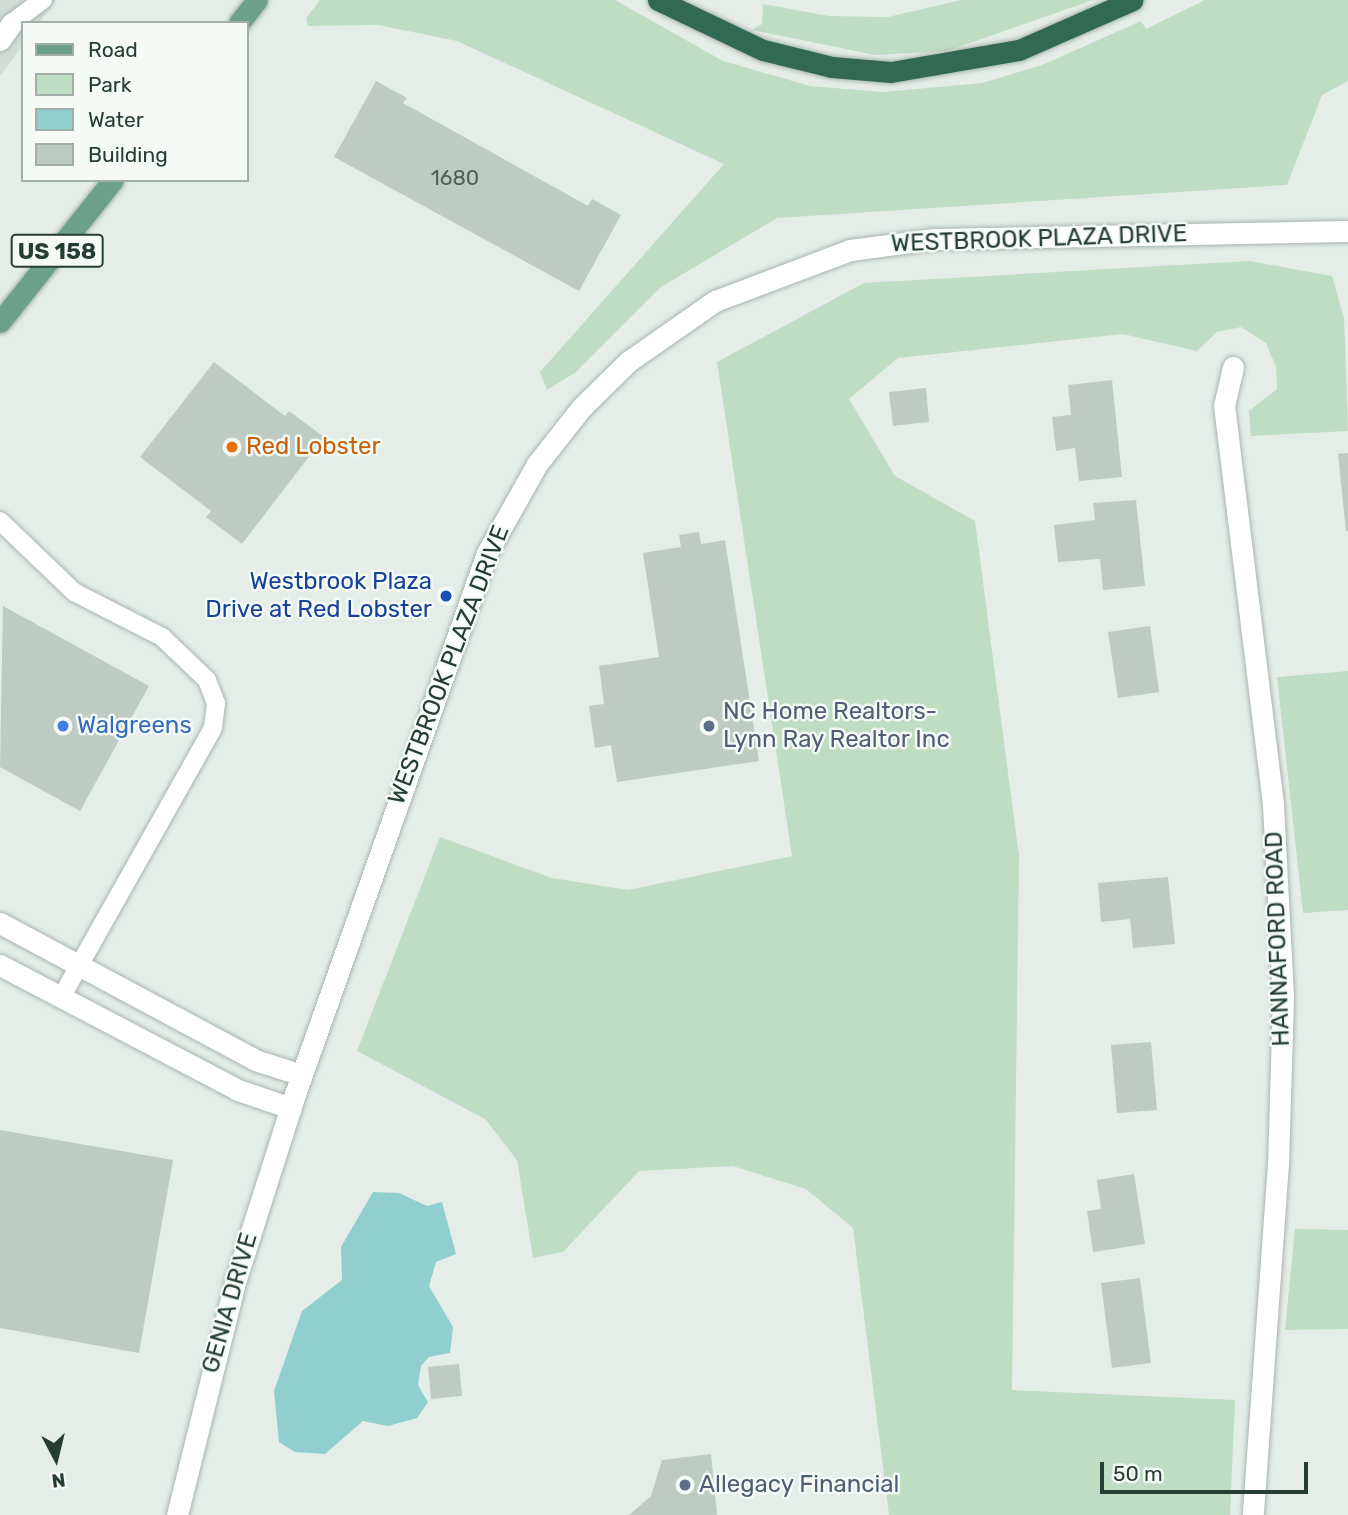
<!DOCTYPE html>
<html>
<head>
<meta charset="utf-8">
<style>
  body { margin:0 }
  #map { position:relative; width:1348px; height:1515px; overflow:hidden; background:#e5ede8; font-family:Rubik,sans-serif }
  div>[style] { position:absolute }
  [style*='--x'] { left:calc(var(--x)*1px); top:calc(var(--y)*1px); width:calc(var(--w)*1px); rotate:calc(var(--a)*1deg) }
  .built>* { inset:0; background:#d3ddd7 }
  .green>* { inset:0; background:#bfddc2 }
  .water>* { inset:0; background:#90cfce }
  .building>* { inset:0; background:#bdcbc3 }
  .roads { filter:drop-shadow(0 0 2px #a8b5ae) drop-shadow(0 0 2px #a8b5ae) }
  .lane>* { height:18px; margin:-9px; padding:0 9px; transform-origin:9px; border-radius:9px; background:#fff }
  .street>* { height:21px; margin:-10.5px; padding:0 10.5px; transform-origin:10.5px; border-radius:10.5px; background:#fff }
  .primary>* { height:21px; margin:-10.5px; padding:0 10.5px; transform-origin:10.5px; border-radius:10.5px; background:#6ca08a }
  .highway>* { height:21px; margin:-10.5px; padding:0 10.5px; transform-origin:10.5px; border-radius:10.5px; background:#326954 }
  .dots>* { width:19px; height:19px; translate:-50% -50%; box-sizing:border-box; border:4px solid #f5faf7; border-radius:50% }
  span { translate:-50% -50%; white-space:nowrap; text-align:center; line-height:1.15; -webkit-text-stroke:5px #f5faf7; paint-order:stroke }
  .number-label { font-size:21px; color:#4b6157 }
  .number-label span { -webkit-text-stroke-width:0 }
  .shield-label span { padding:2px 5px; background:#f5faf7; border:2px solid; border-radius:5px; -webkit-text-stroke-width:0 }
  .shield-label { font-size:23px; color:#253e33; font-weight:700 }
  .street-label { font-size:24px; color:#253e33 }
  .food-label { font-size:24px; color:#c56008 }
  .left { translate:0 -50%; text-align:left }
  .transit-label { font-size:24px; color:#164399 }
  .right { translate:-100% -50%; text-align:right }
  .service-label { font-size:24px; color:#4e5e75 }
  .shop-label { font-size:24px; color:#366cbe }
  .legend { position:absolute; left:21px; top:21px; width:228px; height:161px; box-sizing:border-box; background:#f5faf7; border:2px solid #a2afa9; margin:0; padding:9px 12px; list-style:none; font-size:21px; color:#253e33 }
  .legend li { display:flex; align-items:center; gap:14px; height:35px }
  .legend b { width:35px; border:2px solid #a2afa9 }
  .north { position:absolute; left:21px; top:1424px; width:70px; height:70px; -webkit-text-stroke:5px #f5faf7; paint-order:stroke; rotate:173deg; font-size:19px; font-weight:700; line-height:28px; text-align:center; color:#253e33 }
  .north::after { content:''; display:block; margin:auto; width:24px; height:32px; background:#253e33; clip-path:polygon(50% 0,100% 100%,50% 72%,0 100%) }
  .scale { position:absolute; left:1100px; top:1462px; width:208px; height:32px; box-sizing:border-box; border:4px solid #253e33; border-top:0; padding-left:9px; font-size:21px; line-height:24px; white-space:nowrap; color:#253e33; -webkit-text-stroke:5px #f5faf7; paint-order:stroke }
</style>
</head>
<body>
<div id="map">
  <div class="built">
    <div style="clip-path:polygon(0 0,56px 0,39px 23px,23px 23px,23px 45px,0 76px)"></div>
  </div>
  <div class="green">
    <div style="clip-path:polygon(320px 0,615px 0,723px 61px,810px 86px,883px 92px,982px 83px,1042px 65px,1141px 21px,1146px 29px,1205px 0,1348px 0,1348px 81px,1322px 95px,1287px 185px,777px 218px,661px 287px,576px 372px,547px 390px,540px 372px,724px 164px,457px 41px,378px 25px,308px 26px,306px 18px)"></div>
    <div style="clip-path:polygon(961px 0,1093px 0,947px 51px,875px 55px,752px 30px,762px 24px,763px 4px,829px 16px,888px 17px)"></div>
    <div style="clip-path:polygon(1249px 261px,1332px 276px,1344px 318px,1348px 431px,1251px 436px,1249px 411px,1277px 389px,1276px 367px,1266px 343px,1241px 327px,1217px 332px,1197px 351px,1123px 334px,898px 358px,849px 399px,895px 476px,975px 521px,1019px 856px,1012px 1390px,1235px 1400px,1230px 1515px,889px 1515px,853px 1228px,806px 1189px,733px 1166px,639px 1171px,563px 1252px,533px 1258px,517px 1160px,485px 1119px,357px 1051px,440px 837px,552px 878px,628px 890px,792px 856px,717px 362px,864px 283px)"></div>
    <div style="clip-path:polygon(1348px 671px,1348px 910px,1303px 913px,1277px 677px)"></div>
    <div style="clip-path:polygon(1295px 1229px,1348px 1230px,1348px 1329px,1285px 1330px)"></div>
  </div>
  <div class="water">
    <div style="clip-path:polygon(373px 1192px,399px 1193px,427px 1206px,442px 1202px,456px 1254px,436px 1262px,429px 1286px,453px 1327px,450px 1353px,429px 1357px,421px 1366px,418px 1385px,428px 1402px,417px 1418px,388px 1426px,363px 1421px,325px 1454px,295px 1452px,279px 1442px,274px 1391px,302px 1311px,342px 1280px,341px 1247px)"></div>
  </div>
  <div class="building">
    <div style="clip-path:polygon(376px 81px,407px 98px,403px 103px,588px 206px,592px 199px,621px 215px,579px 291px,334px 157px)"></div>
    <div style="clip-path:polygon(214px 362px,285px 416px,289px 411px,324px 437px,242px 544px,206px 517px,211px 511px,140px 457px)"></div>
    <div style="clip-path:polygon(1112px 380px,1122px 477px,1079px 481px,1075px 448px,1056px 451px,1052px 417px,1071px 415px,1068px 385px)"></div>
    <div style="clip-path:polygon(926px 388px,929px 422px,893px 426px,889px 392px)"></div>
    <div style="clip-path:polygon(1348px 453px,1348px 531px,1346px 531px,1338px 454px)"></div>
    <div style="clip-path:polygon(1136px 500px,1145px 586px,1103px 590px,1100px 559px,1058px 562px,1054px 525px,1095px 520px,1093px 503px)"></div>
    <div style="clip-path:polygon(699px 532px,701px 544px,725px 540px,759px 761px,617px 782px,611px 745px,595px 748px,589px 706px,604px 704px,599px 666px,659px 657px,643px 553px,681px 547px,679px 535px)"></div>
    <div style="clip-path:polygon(3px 606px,149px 686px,80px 811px,0 767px)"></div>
    <div style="clip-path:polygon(1150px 626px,1159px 692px,1118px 698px,1108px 632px)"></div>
    <div style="clip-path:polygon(1168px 877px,1175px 944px,1133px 948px,1130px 919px,1101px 922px,1098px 883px)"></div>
    <div style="clip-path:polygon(1151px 1042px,1157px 1110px,1117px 1113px,1111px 1045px)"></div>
    <div style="clip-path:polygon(0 1130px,173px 1160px,139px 1353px,0 1328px)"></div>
    <div style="clip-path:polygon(1134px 1174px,1145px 1244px,1093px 1252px,1087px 1211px,1101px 1209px,1097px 1180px)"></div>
    <div style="clip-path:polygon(1140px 1278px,1151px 1363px,1112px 1368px,1101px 1283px)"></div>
    <div style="clip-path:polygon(459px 1364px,462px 1396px,431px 1399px,428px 1367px)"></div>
    <div style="clip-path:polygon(711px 1454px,717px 1515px,629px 1515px,651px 1496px,662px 1460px)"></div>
  </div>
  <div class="roads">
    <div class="lane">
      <div style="--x:12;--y:23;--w:39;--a:-37"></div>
      <div style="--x:0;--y:521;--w:103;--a:43.8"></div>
      <div style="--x:74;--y:592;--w:99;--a:27.1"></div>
      <div style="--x:162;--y:637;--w:62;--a:43.7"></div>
      <div style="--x:207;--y:680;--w:25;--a:69"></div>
      <div style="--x:216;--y:703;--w:25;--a:97"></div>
      <div style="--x:213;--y:728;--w:310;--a:119.4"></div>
    </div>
    <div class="street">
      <div style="--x:0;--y:40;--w:21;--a:-55"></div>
      <div style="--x:1233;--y:367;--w:39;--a:103"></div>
      <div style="--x:1224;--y:405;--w:403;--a:83"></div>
      <div style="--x:1273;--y:805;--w:192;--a:87"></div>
      <div style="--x:1283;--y:997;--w:166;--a:91.7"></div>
      <div style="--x:1278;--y:1163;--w:353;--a:94.1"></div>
      <div style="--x:0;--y:923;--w:289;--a:28.2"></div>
      <div style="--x:255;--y:1060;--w:49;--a:17.7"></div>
      <div style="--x:0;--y:965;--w:269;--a:27.7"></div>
      <div style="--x:238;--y:1090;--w:56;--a:18.8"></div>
      <div style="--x:177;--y:1515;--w:243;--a:-76"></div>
      <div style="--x:236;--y:1279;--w:194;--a:-72.3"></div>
      <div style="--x:295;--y:1094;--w:574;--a:-70.46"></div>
      <div style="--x:487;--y:553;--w:102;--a:-60.7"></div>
      <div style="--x:537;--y:464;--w:71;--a:-51.8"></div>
      <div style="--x:581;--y:408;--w:67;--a:-44.4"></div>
      <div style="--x:629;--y:361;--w:105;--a:-34.9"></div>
      <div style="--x:715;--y:301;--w:144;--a:-20.7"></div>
      <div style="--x:850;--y:250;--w:85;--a:-7.5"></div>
      <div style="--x:934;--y:239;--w:414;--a:-1.1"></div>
    </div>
    <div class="primary">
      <div style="--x:239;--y:23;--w:29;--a:-52"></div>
      <div style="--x:0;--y:322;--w:181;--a:-51.5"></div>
    </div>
    <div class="highway">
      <div style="--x:658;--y:0;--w:116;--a:25.5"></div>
      <div style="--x:763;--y:50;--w:71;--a:13.8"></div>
      <div style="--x:832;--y:67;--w:59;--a:4.8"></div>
      <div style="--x:891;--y:72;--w:130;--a:-9.8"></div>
      <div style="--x:1019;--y:50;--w:124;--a:-23.7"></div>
    </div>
  </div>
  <div class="dots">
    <div style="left:232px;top:447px;background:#e8710a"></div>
    <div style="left:446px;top:596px;background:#1a4fb4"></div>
    <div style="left:63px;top:726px;background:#3f7fe0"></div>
    <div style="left:709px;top:726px;background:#5c6f8a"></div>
    <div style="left:685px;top:1485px;background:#5c6f8a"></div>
  </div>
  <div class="number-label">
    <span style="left:455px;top:178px">1680</span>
  </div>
  <div class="shield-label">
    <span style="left:57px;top:251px">US 158</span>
  </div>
  <div class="street-label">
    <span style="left:1039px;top:239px;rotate:-2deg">WESTBROOK PLAZA DRIVE</span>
    <span style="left:449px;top:665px;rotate:-69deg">WESTBROOK PLAZA DRIVE</span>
    <span style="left:1278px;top:939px;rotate:-92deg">HANNAFORD ROAD</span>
    <span style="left:230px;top:1303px;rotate:-74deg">GENIA DRIVE</span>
  </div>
  <div class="food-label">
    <span class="left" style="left:246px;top:447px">Red Lobster</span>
  </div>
  <div class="transit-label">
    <span class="right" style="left:432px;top:596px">Westbrook Plaza<br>Drive at Red Lobster</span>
  </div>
  <div class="service-label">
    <span class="left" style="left:723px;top:726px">NC Home Realtors-<br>Lynn Ray Realtor Inc</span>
    <span class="left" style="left:699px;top:1485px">Allegacy Financial</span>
  </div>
  <div class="shop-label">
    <span class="left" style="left:77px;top:726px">Walgreens</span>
  </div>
  <ul class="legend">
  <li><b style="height:9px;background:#6ca08a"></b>Road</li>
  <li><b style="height:19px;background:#bfddc2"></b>Park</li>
  <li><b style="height:19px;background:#90cfce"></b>Water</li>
  <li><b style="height:19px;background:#bdcbc3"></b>Building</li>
  </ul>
  <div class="north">N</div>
  <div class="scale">50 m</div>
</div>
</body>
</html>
